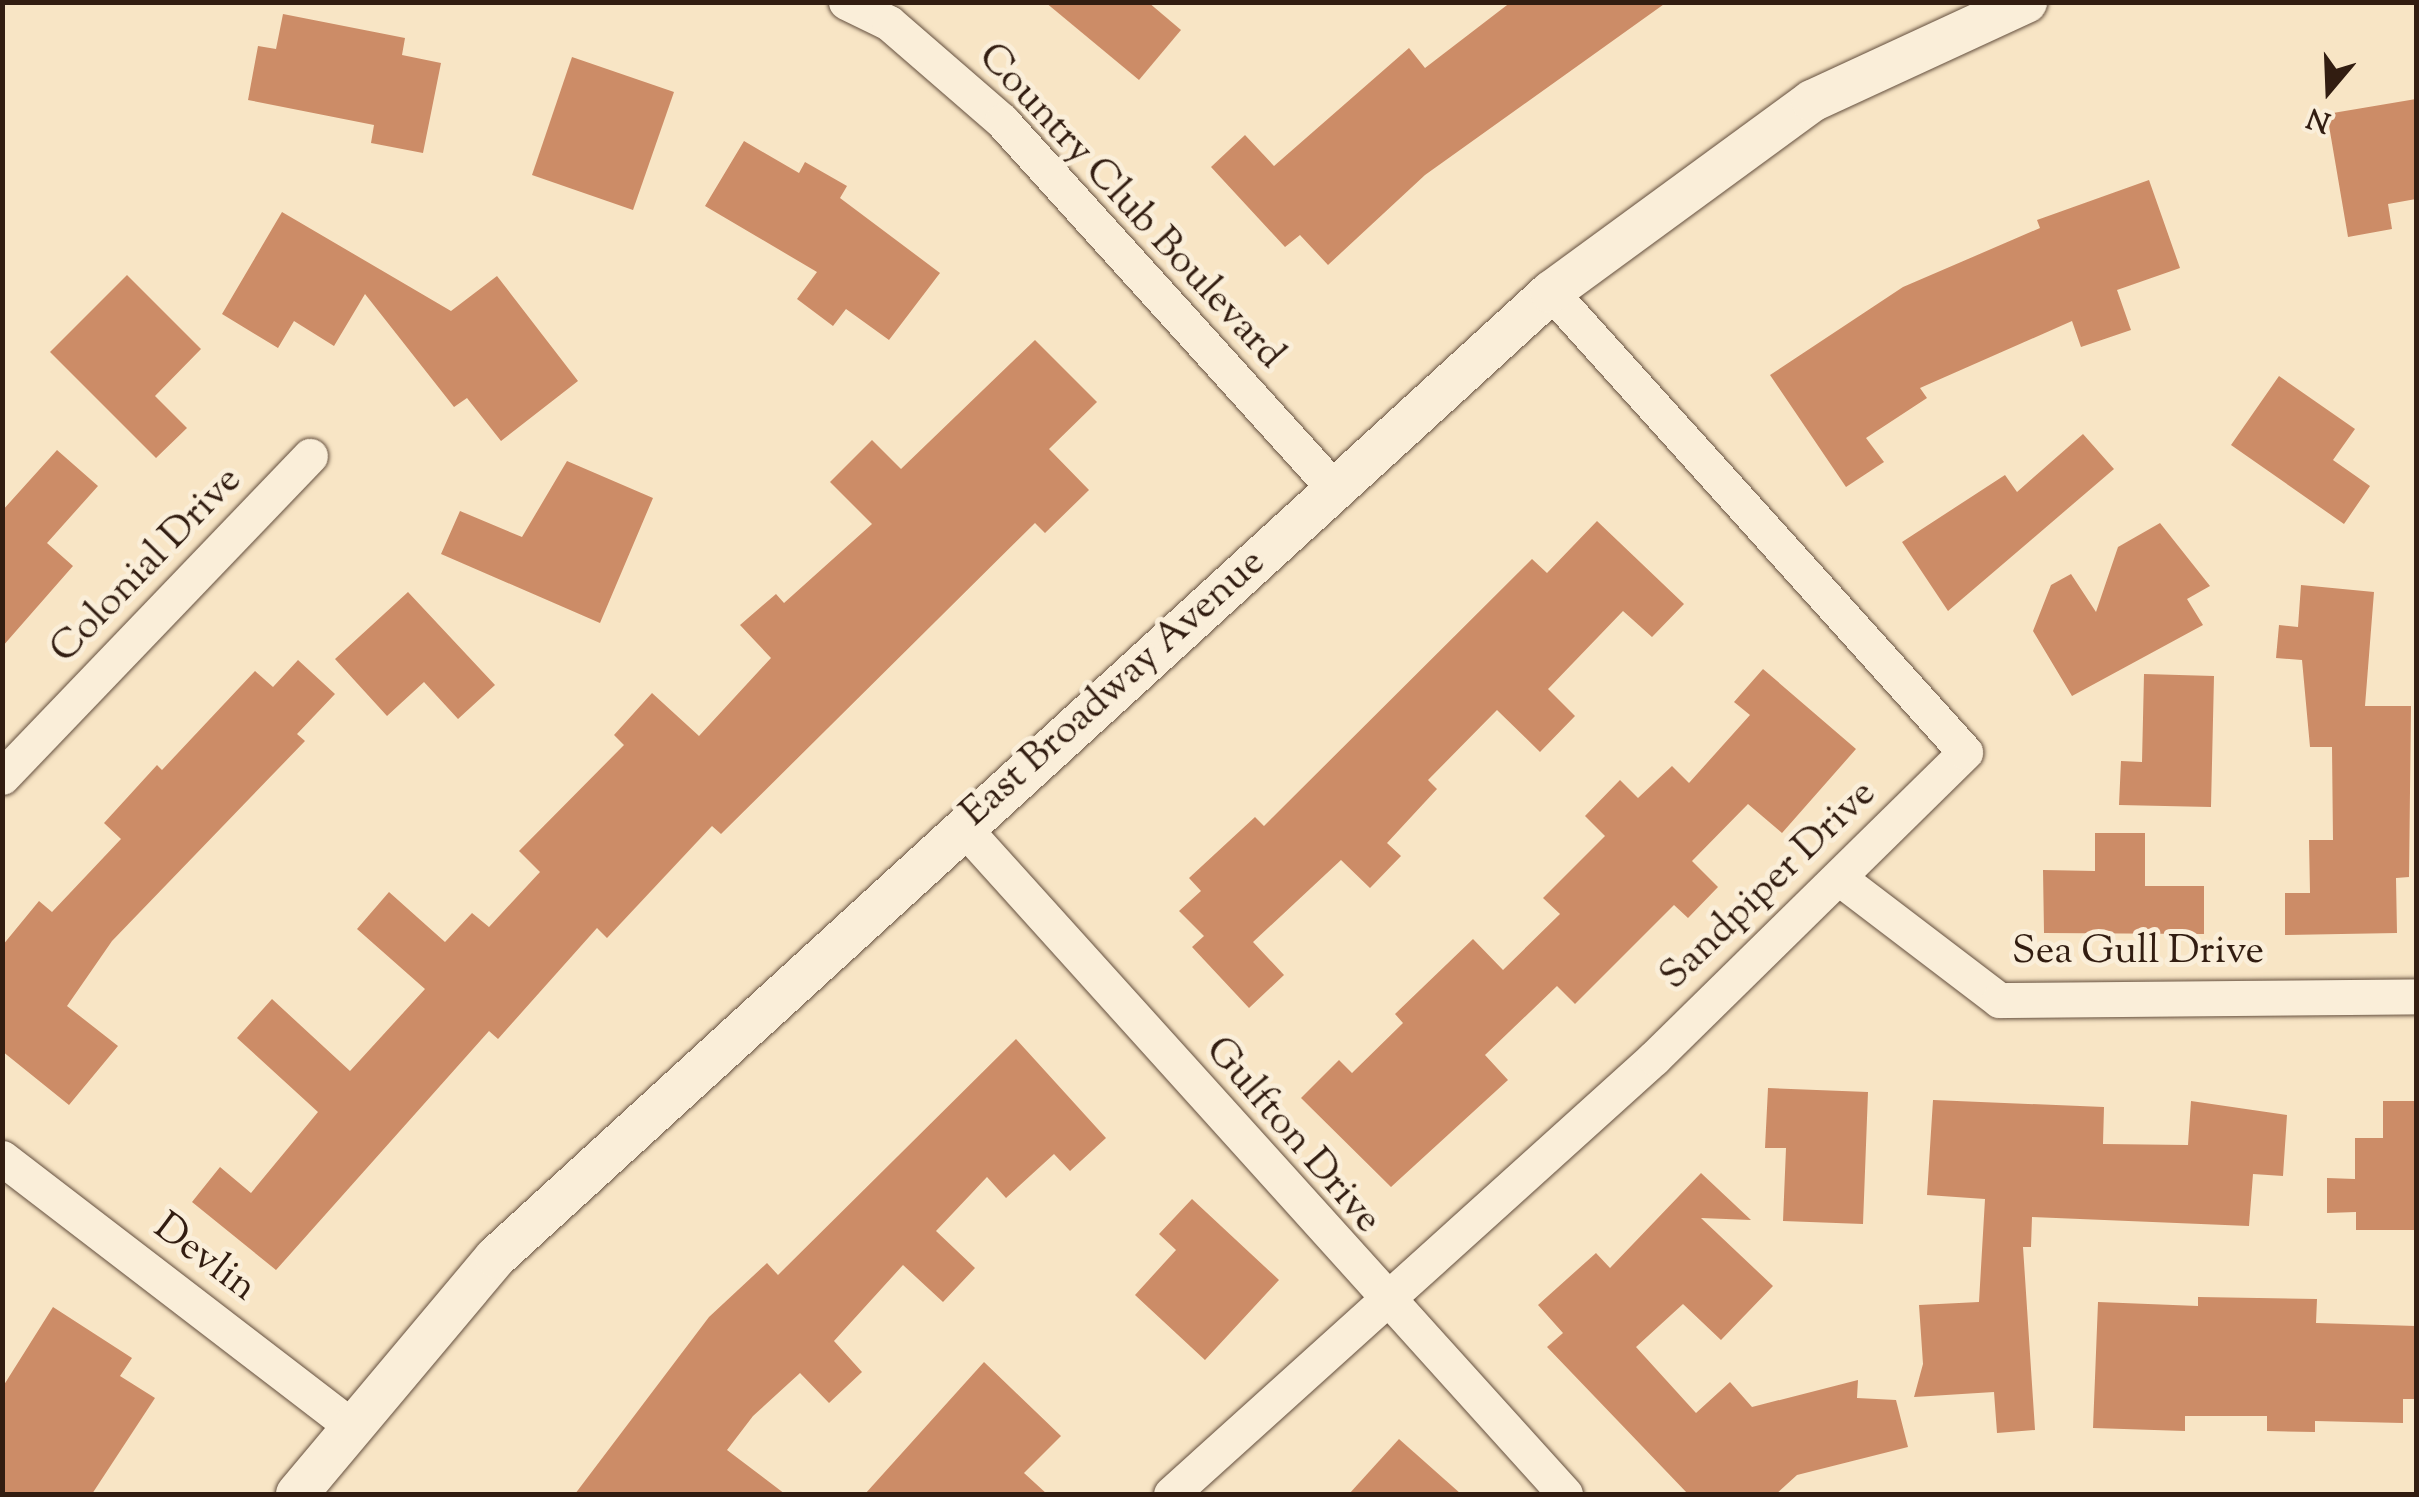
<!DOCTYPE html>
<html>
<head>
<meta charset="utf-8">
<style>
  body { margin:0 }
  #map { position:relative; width:2419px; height:1497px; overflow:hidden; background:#f8e5c5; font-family:"Sorts Mill Goudy",serif }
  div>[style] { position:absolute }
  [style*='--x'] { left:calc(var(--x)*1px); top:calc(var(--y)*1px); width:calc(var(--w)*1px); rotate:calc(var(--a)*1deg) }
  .building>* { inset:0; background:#cc8c67 }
  .roads { filter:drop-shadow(0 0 2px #644f3e) drop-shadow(0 0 2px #644f3e) }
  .minor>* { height:35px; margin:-17.5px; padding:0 17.5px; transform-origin:17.5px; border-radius:17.5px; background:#faeed9 }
  .tertiary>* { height:42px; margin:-21px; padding:0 21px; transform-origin:21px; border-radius:21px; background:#faeed9 }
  span { translate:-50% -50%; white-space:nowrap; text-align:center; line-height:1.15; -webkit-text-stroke:10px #faeed9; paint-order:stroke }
  .street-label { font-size:40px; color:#321d11 }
  .frame { position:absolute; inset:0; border:5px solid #321d11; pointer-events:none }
  .north { position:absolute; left:2279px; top:40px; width:100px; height:100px; -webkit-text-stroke:8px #faeed9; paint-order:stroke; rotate:199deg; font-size:28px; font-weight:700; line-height:40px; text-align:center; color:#321d11 }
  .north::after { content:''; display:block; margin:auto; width:35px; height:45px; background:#321d11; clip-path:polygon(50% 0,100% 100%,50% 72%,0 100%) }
</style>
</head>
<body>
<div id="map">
  <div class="building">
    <div style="clip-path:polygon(1045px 2px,1148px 2px,1181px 30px,1139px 80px)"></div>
    <div style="clip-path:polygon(1511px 2px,1667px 2px,1425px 175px,1328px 265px,1300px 235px,1285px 247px,1211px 167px,1245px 135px,1274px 166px,1409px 48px,1425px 68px)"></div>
    <div style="clip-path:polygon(283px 14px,405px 38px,402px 55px,441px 63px,423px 153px,371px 143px,374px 125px,248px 100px,258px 46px,276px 49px)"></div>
    <div style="clip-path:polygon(572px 57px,674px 92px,633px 210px,532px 175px)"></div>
    <div style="clip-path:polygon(2416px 99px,2416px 199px,2388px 204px,2392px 229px,2348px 237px,2327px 114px)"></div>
    <div style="clip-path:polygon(744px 141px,799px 173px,805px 162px,847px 186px,840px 198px,940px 273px,889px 340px,846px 309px,833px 326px,797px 299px,817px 272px,705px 206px)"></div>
    <div style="clip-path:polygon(2149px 180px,2180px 268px,2117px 290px,2131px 330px,2081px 347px,2072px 321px,1920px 388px,1927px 398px,1866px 438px,1884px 462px,1846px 487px,1770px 375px,1903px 287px,2040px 228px,2037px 220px)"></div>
    <div style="clip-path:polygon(282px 212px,451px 311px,497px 276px,578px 381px,501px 441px,467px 398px,454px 407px,365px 294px,334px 346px,294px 321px,278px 348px,222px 314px)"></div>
    <div style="clip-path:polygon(127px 275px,201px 349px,155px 396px,187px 428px,156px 458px,50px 352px)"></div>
    <div style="clip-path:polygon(1035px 340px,1097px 402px,1049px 449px,1089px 490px,1045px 533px,1035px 523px,721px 834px,712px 826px,607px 938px,597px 928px,498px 1039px,489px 1031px,276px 1270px,192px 1202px,220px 1167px,251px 1193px,318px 1112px,237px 1038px,272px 999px,350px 1071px,425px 989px,357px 929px,389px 892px,445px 942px,472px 913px,489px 927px,540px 872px,519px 851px,624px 745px,614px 735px,652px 693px,699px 736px,771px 658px,740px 625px,776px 594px,784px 603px,872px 524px,830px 482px,872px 440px,901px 469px)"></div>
    <div style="clip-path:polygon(2279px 376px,2355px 429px,2333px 460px,2370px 486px,2344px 524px,2231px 445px)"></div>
    <div style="clip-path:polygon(2083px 434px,2114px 469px,1948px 611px,1902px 542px,2005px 475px,2017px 492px)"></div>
    <div style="clip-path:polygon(57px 450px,98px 486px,47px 543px,73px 566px,2px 647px,2px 511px)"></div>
    <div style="clip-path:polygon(567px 461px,653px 498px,600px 623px,441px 554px,460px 511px,522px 537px)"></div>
    <div style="clip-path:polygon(1597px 521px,1684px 604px,1652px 637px,1623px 611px,1548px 689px,1575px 716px,1540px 752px,1497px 710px,1428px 780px,1437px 789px,1387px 843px,1401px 856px,1370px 888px,1341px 860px,1253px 942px,1284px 975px,1249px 1008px,1192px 947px,1204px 936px,1179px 911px,1201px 891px,1189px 878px,1255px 817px,1264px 826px,1532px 559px,1547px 573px)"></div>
    <div style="clip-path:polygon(2160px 523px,2210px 586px,2187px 599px,2203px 625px,2072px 696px,2033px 631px,2051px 585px,2071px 574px,2096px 612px,2118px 547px)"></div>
    <div style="clip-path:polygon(2301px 585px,2374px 592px,2365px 706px,2411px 706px,2409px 877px,2396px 878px,2397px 933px,2285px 935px,2285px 893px,2310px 893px,2309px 840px,2333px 840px,2332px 747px,2310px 747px,2302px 660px,2276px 658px,2279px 625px,2298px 627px)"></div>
    <div style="clip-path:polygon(408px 592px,495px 685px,458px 719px,424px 682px,387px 716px,335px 659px)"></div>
    <div style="clip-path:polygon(298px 660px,335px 694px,297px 734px,305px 741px,112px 941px,67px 1006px,118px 1046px,69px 1105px,2px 1051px,2px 946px,39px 901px,52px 912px,121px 839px,104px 823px,157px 765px,162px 770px,255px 671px,273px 687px)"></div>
    <div style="clip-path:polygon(1763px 669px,1856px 749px,1782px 833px,1748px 804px,1692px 861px,1718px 887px,1688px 918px,1674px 905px,1575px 1004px,1557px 986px,1485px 1055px,1508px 1080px,1391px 1187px,1301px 1098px,1339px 1060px,1352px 1073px,1403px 1023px,1395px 1014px,1473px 939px,1503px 970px,1560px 914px,1543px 898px,1605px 836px,1585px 816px,1620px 780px,1638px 798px,1672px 766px,1689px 783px,1750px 715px,1734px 702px)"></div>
    <div style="clip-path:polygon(2144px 674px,2214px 676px,2211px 807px,2119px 805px,2121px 761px,2142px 762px)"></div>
    <div style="clip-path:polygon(2095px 833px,2145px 833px,2145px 886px,2204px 886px,2204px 934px,2044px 933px,2043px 870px,2095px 871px)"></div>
    <div style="clip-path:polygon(1016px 1039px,1106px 1138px,1070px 1171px,1054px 1154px,1006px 1198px,987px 1177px,936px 1231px,975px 1268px,943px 1302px,903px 1265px,834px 1341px,862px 1372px,829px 1403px,800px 1373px,753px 1416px,727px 1450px,785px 1494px,575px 1494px,709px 1317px,767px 1263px,778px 1275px)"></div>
    <div style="clip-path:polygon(1768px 1088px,1868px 1092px,1863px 1224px,1783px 1221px,1786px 1148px,1765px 1148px)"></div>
    <div style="clip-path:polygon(1933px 1100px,2104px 1107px,2103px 1144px,2188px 1145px,2191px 1101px,2287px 1115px,2283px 1176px,2253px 1174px,2249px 1226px,2032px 1217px,2031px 1247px,2023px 1247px,2035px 1430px,1997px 1433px,1994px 1392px,1914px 1397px,1923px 1364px,1919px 1305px,1979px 1302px,1985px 1199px,1927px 1195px)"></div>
    <div style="clip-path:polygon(2383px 1101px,2416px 1101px,2416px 1230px,2356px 1230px,2356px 1212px,2327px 1213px,2327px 1178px,2355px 1179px,2355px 1138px,2383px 1138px)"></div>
    <div style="clip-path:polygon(1701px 1173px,1751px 1220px,1701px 1218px,1773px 1286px,1721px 1340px,1683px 1304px,1636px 1347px,1696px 1413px,1730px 1382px,1752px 1407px,1858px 1380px,1857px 1398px,1896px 1400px,1908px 1447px,1797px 1475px,1776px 1494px,1688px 1494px,1547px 1347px,1563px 1333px,1538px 1305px,1596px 1253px,1610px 1268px)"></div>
    <div style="clip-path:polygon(1192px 1199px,1279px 1280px,1205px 1360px,1135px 1295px,1176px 1250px,1159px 1234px)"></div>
    <div style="clip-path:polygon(2198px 1297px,2317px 1299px,2316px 1323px,2416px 1326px,2416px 1399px,2403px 1399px,2403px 1423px,2315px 1421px,2315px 1432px,2267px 1431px,2267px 1416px,2185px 1416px,2185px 1431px,2093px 1428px,2098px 1302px,2198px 1306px)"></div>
    <div style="clip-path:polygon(53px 1307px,132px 1358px,120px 1376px,155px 1398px,92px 1494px,2px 1494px,2px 1388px)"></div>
    <div style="clip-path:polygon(984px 1362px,1061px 1436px,1024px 1473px,1047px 1494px,865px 1494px)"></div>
    <div style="clip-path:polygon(1399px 1439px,1461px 1494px,1349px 1494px)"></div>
  </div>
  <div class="roads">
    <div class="minor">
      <div style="--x:846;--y:2;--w:48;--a:26"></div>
      <div style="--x:889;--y:23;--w:150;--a:40.9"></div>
      <div style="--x:1002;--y:121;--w:498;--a:47.9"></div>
      <div style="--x:2;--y:777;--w:445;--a:-46.2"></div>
      <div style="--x:962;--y:826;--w:900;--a:47.93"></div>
      <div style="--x:1839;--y:878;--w:201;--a:37.3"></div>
      <div style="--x:1999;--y:1000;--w:417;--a:-0.5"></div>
      <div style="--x:2;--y:1158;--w:442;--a:37.5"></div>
      <div style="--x:1171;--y:1494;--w:651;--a:-42.07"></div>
      <div style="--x:1654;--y:1058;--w:436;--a:-44.5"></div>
      <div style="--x:1965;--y:752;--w:619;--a:-131.99"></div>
    </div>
    <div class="tertiary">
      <div style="--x:297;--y:1494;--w:309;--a:-50"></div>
      <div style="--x:496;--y:1257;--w:1430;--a:-42.45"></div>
      <div style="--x:1551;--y:292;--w:323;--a:-36.2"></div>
      <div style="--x:1812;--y:101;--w:236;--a:-24.8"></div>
    </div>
  </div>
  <div class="street-label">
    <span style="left:1130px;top:207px;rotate:47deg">Country Club Boulevard</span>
    <span style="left:147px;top:566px;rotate:-46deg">Colonial Drive</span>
    <span style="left:1114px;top:689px;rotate:-42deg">East Broadway Avenue</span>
    <span style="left:1769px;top:886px;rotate:-44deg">Sandpiper Drive</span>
    <span style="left:2138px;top:953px">Sea Gull Drive</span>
    <span style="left:1292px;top:1136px;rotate:49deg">Gulfton Drive</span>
    <span style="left:204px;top:1259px;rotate:37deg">Devlin</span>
  </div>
  <div class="frame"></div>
  <div class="north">N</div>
</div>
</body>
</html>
